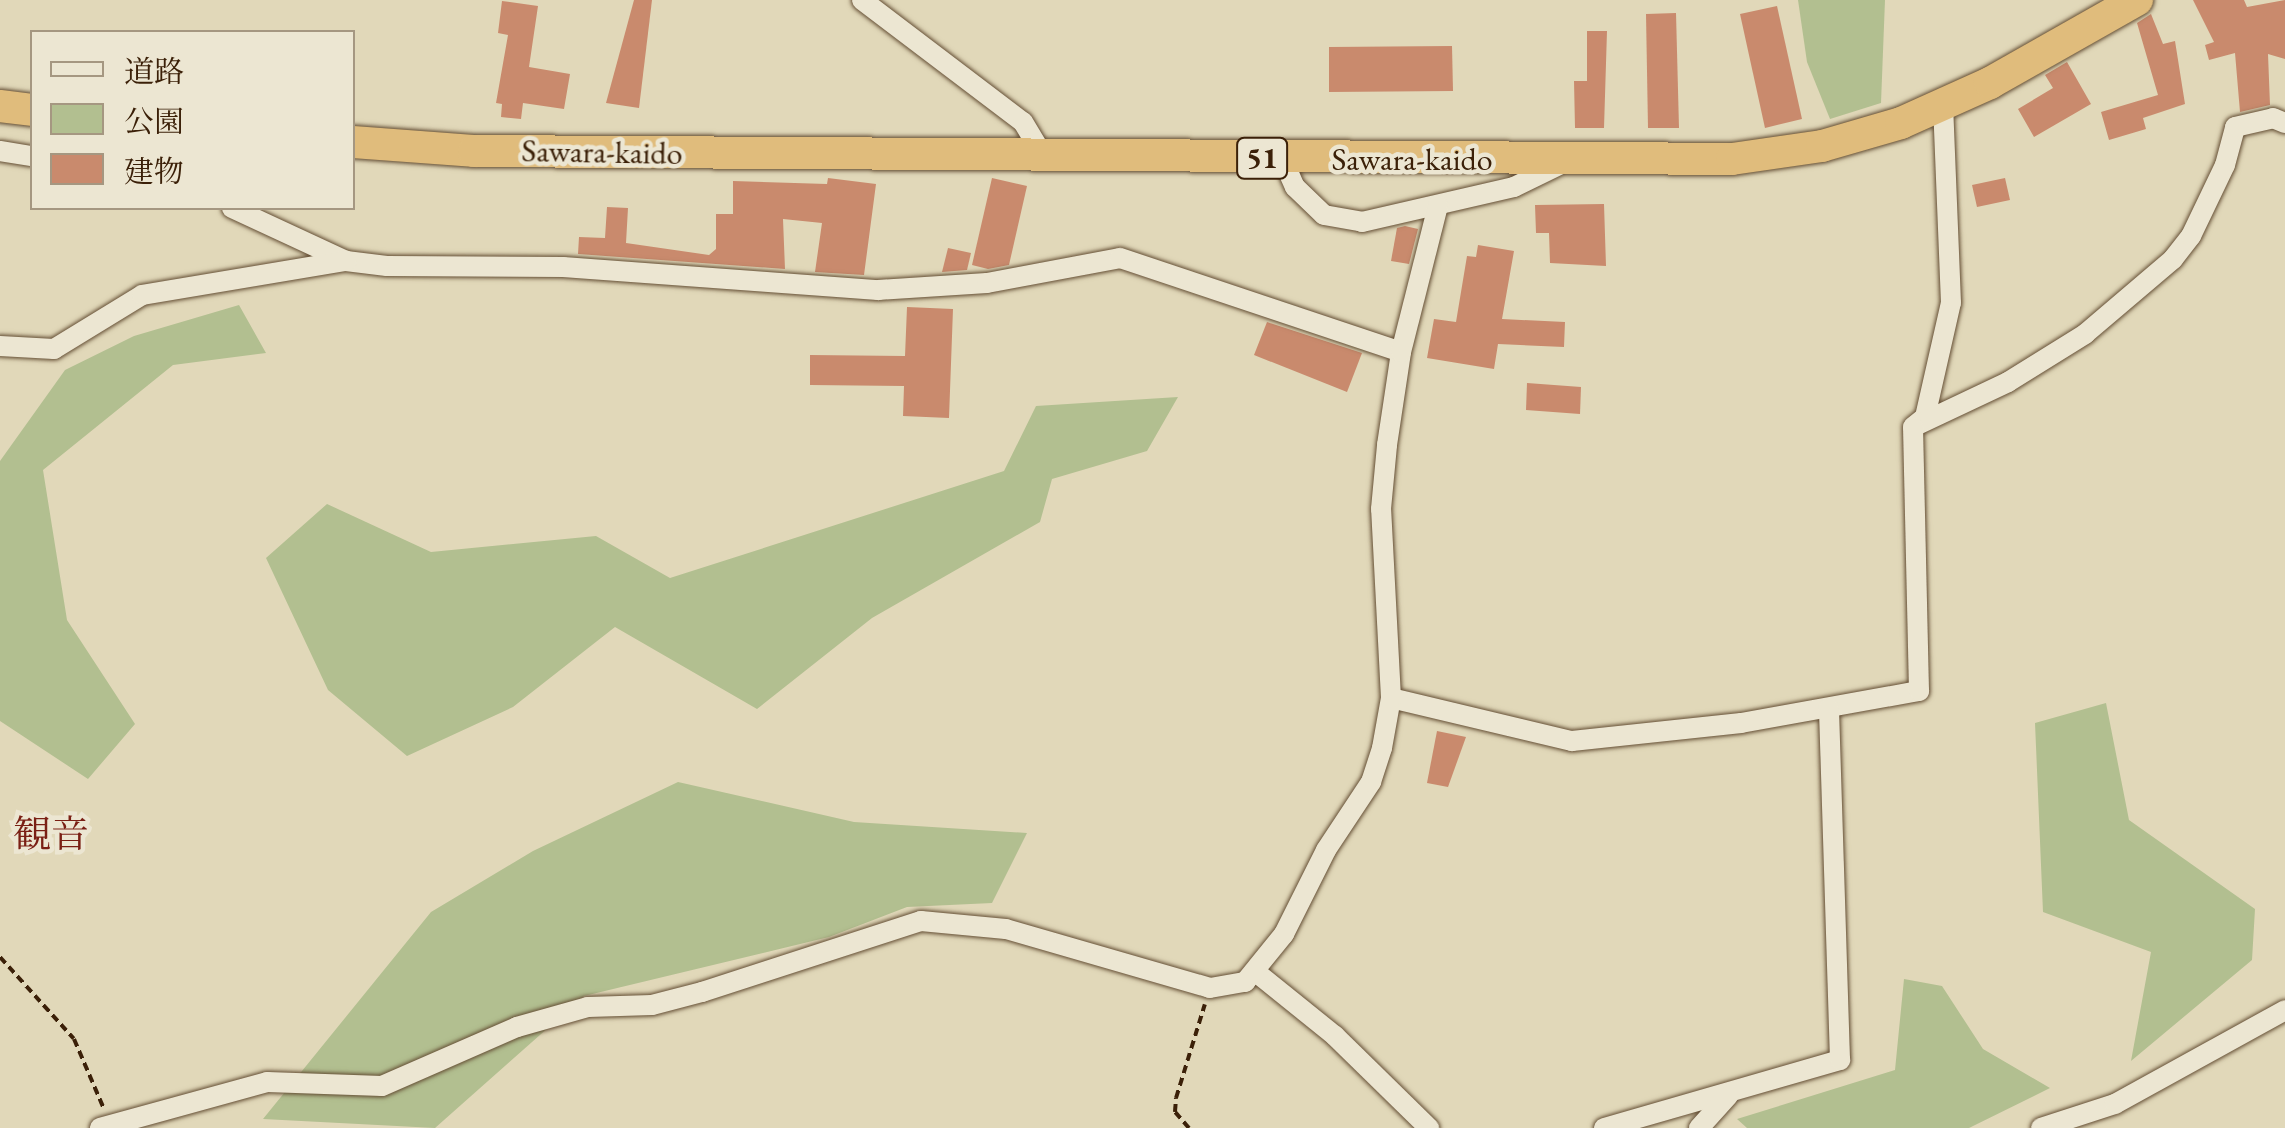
<!DOCTYPE html>
<html>
<head>
<meta charset="utf-8">
<style>
  body { margin:0 }
  #map { position:relative; width:2285px; height:1128px; overflow:hidden; background:#e1d8b9; font-family:"EB Garamond","Noto Serif JP",serif }
  div>[style] { position:absolute }
  [style*='--x'] { left:calc(var(--x)*1px); top:calc(var(--y)*1px); width:calc(var(--w)*1px); rotate:calc(var(--a)*1deg) }
  .green>* { inset:0; background:#b2bf90 }
  .building>* { inset:0; background:#c98a6d }
  .path>* { height:4px; margin-top:-2px; transform-origin:0; background:repeating-linear-gradient(90deg,#3b2008 0 8px,transparent 0 13px) }
  .roads { filter:drop-shadow(0 0 2px #644e34) drop-shadow(0 0 2px #644e34) }
  .minor>* { height:20px; margin:-10px; padding:0 10px; transform-origin:10px; border-radius:10px; background:#ece6d2 }
  .trunk>* { height:32px; margin:-16px; padding:0 16px; transform-origin:16px; border-radius:16px; background:#e0bc7c }
  span { translate:-50% -50%; white-space:nowrap; text-align:center; line-height:1.15; -webkit-text-stroke:9px #ece6d2; paint-order:stroke }
  .shield-label span { padding:2px 8px; background:#ece6d2; border:2px solid; border-radius:8px; -webkit-text-stroke-width:0 }
  .shield-label { font-size:30px; color:#3b2008; font-weight:700 }
  .street-label { font-size:32px; color:#3b2008 }
  .quarter-label { font-size:38px; color:#7a1f14 }
  .legend { position:absolute; left:30px; top:30px; width:325px; height:180px; box-sizing:border-box; background:#ece6d2; border:2px solid #a59781; margin:0; padding:12px 18px; list-style:none; font-size:30px; color:#3b2008 }
  .legend li { display:flex; align-items:center; gap:20px; height:50px }
  .legend b { width:50px; border:2px solid #a59781 }
</style>
</head>
<body>
<div id="map">
  <div class="green">
    <div style="clip-path:polygon(1798px 0,1885px 0,1881px 103px,1830px 119px,1807px 62px)"></div>
    <div style="clip-path:polygon(239px 305px,266px 353px,173px 365px,43px 470px,67px 620px,135px 724px,88px 779px,0 721px,0 461px,65px 370px,134px 336px)"></div>
    <div style="clip-path:polygon(1178px 397px,1147px 451px,1052px 479px,1040px 522px,872px 618px,757px 709px,615px 627px,513px 707px,407px 756px,328px 690px,266px 558px,327px 504px,431px 552px,596px 536px,670px 578px,1004px 471px,1036px 406px)"></div>
    <div style="clip-path:polygon(2106px 703px,2129px 820px,2255px 909px,2252px 960px,2131px 1061px,2151px 952px,2043px 912px,2035px 723px)"></div>
    <div style="clip-path:polygon(678px 782px,854px 822px,1027px 833px,992px 903px,907px 907px,829px 937px,584px 996px,435px 1128px,263px 1119px,431px 912px,533px 851px)"></div>
    <div style="clip-path:polygon(1904px 979px,1942px 986px,1983px 1049px,2050px 1088px,1969px 1128px,1747px 1128px,1737px 1119px,1895px 1070px)"></div>
  </div>
  <div class="building">
    <div style="clip-path:polygon(634px 0,652px 0,639px 108px,606px 103px)"></div>
    <div style="clip-path:polygon(2193px 0,2244px 0,2247px 7px,2285px 0,2285px 59px,2268px 54px,2270px 105px,2240px 112px,2235px 53px,2209px 60px,2205px 45px,2214px 42px)"></div>
    <div style="clip-path:polygon(502px 1px,538px 6px,529px 67px,570px 74px,564px 109px,523px 103px,521px 119px,501px 117px,502px 104px,496px 103px,508px 35px,498px 33px)"></div>
    <div style="clip-path:polygon(1777px 6px,1802px 119px,1765px 128px,1740px 14px)"></div>
    <div style="clip-path:polygon(1676px 13px,1679px 128px,1648px 128px,1646px 14px)"></div>
    <div style="clip-path:polygon(2151px 14px,2163px 44px,2175px 41px,2185px 104px,2143px 118px,2146px 129px,2109px 140px,2101px 112px,2158px 95px,2137px 23px)"></div>
    <div style="clip-path:polygon(1587px 31px,1607px 31px,1604px 128px,1575px 128px,1574px 81px,1587px 81px)"></div>
    <div style="clip-path:polygon(1452px 46px,1453px 91px,1329px 92px,1329px 47px)"></div>
    <div style="clip-path:polygon(2067px 62px,2091px 104px,2034px 137px,2018px 109px,2053px 88px,2045px 75px)"></div>
    <div style="clip-path:polygon(828px 178px,876px 184px,864px 275px,815px 272px,822px 223px,783px 219px,785px 269px,578px 254px,579px 237px,605px 238px,607px 207px,628px 208px,626px 243px,709px 255px,716px 249px,716px 214px,733px 214px,733px 181px,827px 184px)"></div>
    <div style="clip-path:polygon(992px 178px,1027px 186px,1009px 265px,988px 269px,972px 265px)"></div>
    <div style="clip-path:polygon(2005px 178px,2010px 200px,1977px 207px,1972px 185px)"></div>
    <div style="clip-path:polygon(1604px 204px,1606px 266px,1550px 263px,1549px 233px,1536px 233px,1535px 205px)"></div>
    <div style="clip-path:polygon(1405px 226px,1418px 229px,1409px 264px,1391px 261px,1397px 228px)"></div>
    <div style="clip-path:polygon(1478px 245px,1514px 251px,1502px 319px,1565px 322px,1564px 347px,1498px 344px,1494px 369px,1427px 358px,1434px 319px,1456px 322px,1467px 256px,1476px 257px)"></div>
    <div style="clip-path:polygon(948px 248px,971px 253px,967px 270px,942px 272px)"></div>
    <div style="clip-path:polygon(907px 307px,953px 309px,949px 418px,903px 416px,904px 386px,810px 385px,810px 355px,905px 356px)"></div>
    <div style="clip-path:polygon(1267px 322px,1362px 353px,1347px 392px,1254px 355px)"></div>
    <div style="clip-path:polygon(1527px 383px,1581px 387px,1580px 414px,1526px 410px)"></div>
    <div style="clip-path:polygon(1437px 731px,1466px 737px,1448px 787px,1427px 783px)"></div>
  </div>
  <div class="path">
    <div style="--x:0;--y:957;--w:110;--a:47.9"></div>
    <div style="--x:74;--y:1039;--w:76;--a:66.8"></div>
    <div style="--x:1189;--y:1128;--w:21;--a:-131"></div>
    <div style="--x:1175;--y:1112;--w:14;--a:-86"></div>
    <div style="--x:1176;--y:1098;--w:98;--a:-72.9"></div>
  </div>
  <div class="roads">
    <div class="minor">
      <div style="--x:862;--y:0;--w:202;--a:37.2"></div>
      <div style="--x:1023;--y:122;--w:39;--a:59"></div>
      <div style="--x:0;--y:151;--w:32;--a:9"></div>
      <div style="--x:1282;--y:158;--w:32;--a:66"></div>
      <div style="--x:1295;--y:187;--w:40;--a:44"></div>
      <div style="--x:1324;--y:215;--w:39;--a:10"></div>
      <div style="--x:1362;--y:222;--w:156;--a:-13"></div>
      <div style="--x:1514;--y:187;--w:57;--a:-26.1"></div>
      <div style="--x:232;--y:208;--w:126;--a:24.9"></div>
      <div style="--x:346;--y:261;--w:41;--a:7"></div>
      <div style="--x:387;--y:266;--w:176;--a:0.3"></div>
      <div style="--x:563;--y:267;--w:316;--a:4.2"></div>
      <div style="--x:878;--y:290;--w:109;--a:-3.7"></div>
      <div style="--x:987;--y:283;--w:135;--a:-10.6"></div>
      <div style="--x:1120;--y:258;--w:296;--a:18.5"></div>
      <div style="--x:0;--y:346;--w:54;--a:3.2"></div>
      <div style="--x:54;--y:349;--w:103;--a:-31.5"></div>
      <div style="--x:142;--y:295;--w:207;--a:-9.5"></div>
      <div style="--x:1914;--y:426;--w:14;--a:-39"></div>
      <div style="--x:1925;--y:417;--w:117;--a:-77.2"></div>
      <div style="--x:1951;--y:303;--w:198;--a:-92.3"></div>
      <div style="--x:1913;--y:427;--w:105;--a:-25.3"></div>
      <div style="--x:2008;--y:382;--w:91;--a:-31.9"></div>
      <div style="--x:2085;--y:334;--w:116;--a:-40.4"></div>
      <div style="--x:2173;--y:259;--w:29;--a:-52"></div>
      <div style="--x:2191;--y:236;--w:79;--a:-64.4"></div>
      <div style="--x:2225;--y:165;--w:39;--a:-75"></div>
      <div style="--x:2235;--y:127;--w:39;--a:-13"></div>
      <div style="--x:2273;--y:118;--w:13;--a:23"></div>
      <div style="--x:1391;--y:698;--w:186;--a:13.4"></div>
      <div style="--x:1572;--y:741;--w:170;--a:-6.1"></div>
      <div style="--x:1741;--y:723;--w:181;--a:-10.2"></div>
      <div style="--x:1919;--y:691;--w:264;--a:-91.3"></div>
      <div style="--x:1257;--y:973;--w:100;--a:38.9"></div>
      <div style="--x:1335;--y:1036;--w:132;--a:44.4"></div>
      <div style="--x:100;--y:1128;--w:173;--a:-15.4"></div>
      <div style="--x:267;--y:1082;--w:115;--a:2"></div>
      <div style="--x:382;--y:1086;--w:147;--a:-23.6"></div>
      <div style="--x:517;--y:1027;--w:74;--a:-15.7"></div>
      <div style="--x:588;--y:1007;--w:64;--a:-1.8"></div>
      <div style="--x:652;--y:1005;--w:52;--a:-14.6"></div>
      <div style="--x:702;--y:992;--w:230;--a:-18"></div>
      <div style="--x:921;--y:921;--w:85;--a:5.4"></div>
      <div style="--x:1006;--y:929;--w:212;--a:16.1"></div>
      <div style="--x:1210;--y:988;--w:36;--a:-10"></div>
      <div style="--x:1245;--y:982;--w:62;--a:-50.9"></div>
      <div style="--x:1284;--y:934;--w:94;--a:-63.4"></div>
      <div style="--x:1326;--y:850;--w:82;--a:-56.5"></div>
      <div style="--x:1371;--y:782;--w:36;--a:-72"></div>
      <div style="--x:1382;--y:748;--w:51;--a:-79.8"></div>
      <div style="--x:1391;--y:698;--w:189;--a:-93"></div>
      <div style="--x:1381;--y:509;--w:64;--a:-84.6"></div>
      <div style="--x:1387;--y:445;--w:94;--a:-81.4"></div>
      <div style="--x:1401;--y:352;--w:151;--a:-75.8"></div>
      <div style="--x:1604;--y:1128;--w:246;--a:-16.1"></div>
      <div style="--x:1840;--y:1060;--w:352;--a:-91.8"></div>
      <div style="--x:1699;--y:1128;--w:43;--a:-47.8"></div>
      <div style="--x:2041;--y:1128;--w:78;--a:-18"></div>
      <div style="--x:2115;--y:1104;--w:194;--a:-28.9"></div>
    </div>
    <div class="trunk">
      <div style="--x:0;--y:106;--w:32;--a:7"></div>
      <div style="--x:352;--y:142;--w:122;--a:4.2"></div>
      <div style="--x:474;--y:151;--w:1258;--a:0.36"></div>
      <div style="--x:1732;--y:159;--w:91;--a:-8.2"></div>
      <div style="--x:1822;--y:146;--w:82;--a:-16.2"></div>
      <div style="--x:1901;--y:123;--w:98;--a:-24.2"></div>
      <div style="--x:1990;--y:83;--w:169;--a:-29.5"></div>
    </div>
  </div>
  <div class="shield-label">
    <span style="left:1262px;top:158px">51</span>
  </div>
  <div class="street-label">
    <span style="left:602px;top:152px;rotate:1deg">Sawara-kaido</span>
    <span style="left:1412px;top:159px">Sawara-kaido</span>
  </div>
  <div class="quarter-label">
    <span style="left:51px;top:834px">観音</span>
  </div>
  <ul class="legend">
  <li><b style="height:12px;background:#ece6d2"></b>道路</li>
  <li><b style="height:28px;background:#b2bf90"></b>公園</li>
  <li><b style="height:28px;background:#c98a6d"></b>建物</li>
  </ul>
</div>
</body>
</html>
